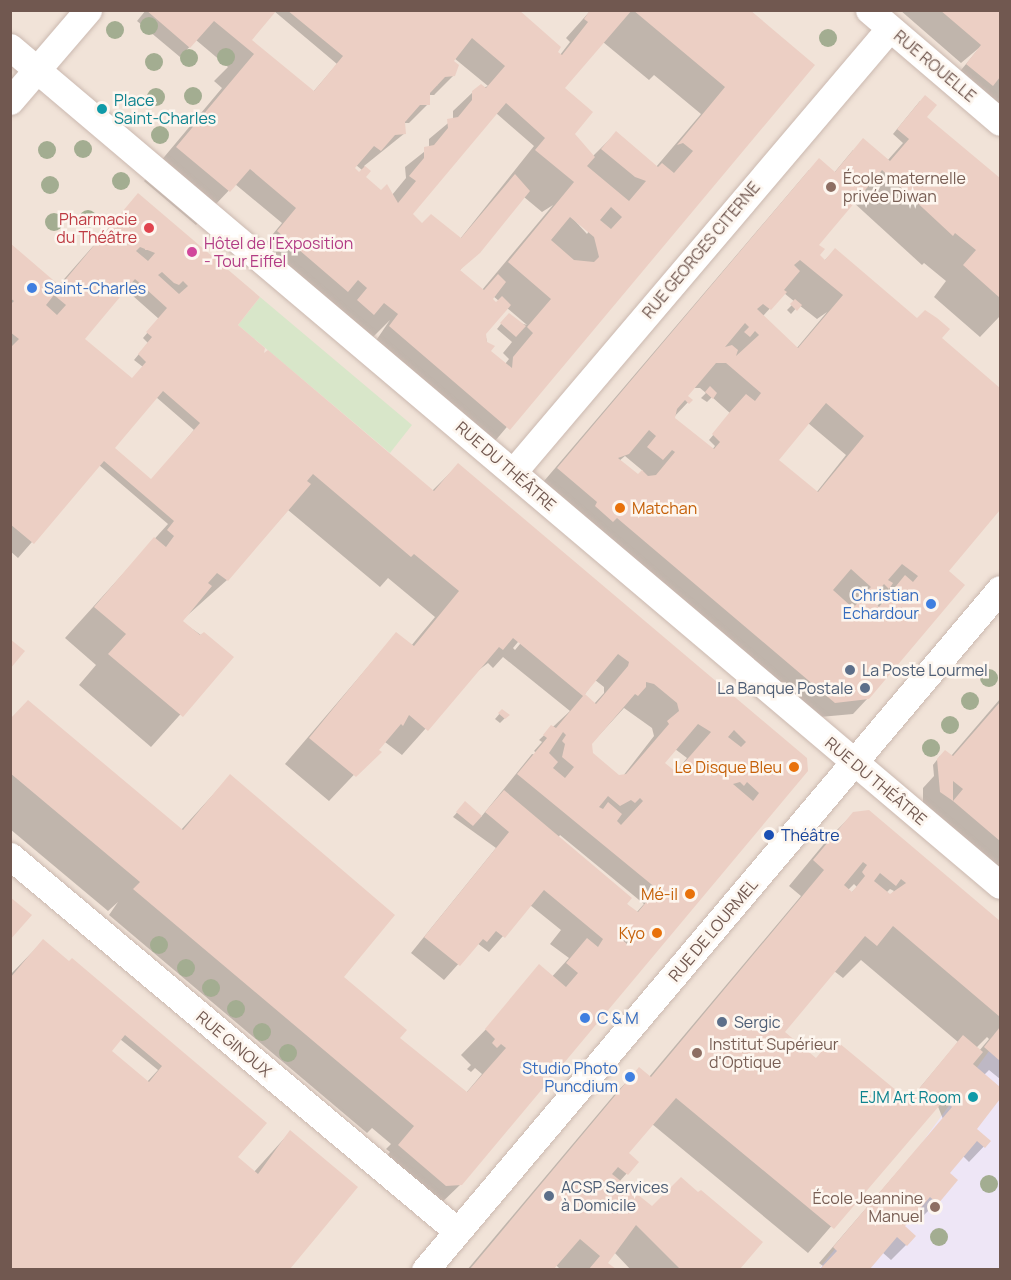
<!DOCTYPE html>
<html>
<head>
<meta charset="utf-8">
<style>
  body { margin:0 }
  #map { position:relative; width:1011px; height:1280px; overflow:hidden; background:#faf1e9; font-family:Manrope,sans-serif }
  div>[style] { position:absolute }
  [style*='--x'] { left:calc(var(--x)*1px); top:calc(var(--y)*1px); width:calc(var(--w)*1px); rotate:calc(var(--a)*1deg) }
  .residential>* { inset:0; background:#f1e3d8 }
  .education>* { inset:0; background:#eee6f6 }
  .green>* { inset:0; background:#d8e6c9 }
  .shadow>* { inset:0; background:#0003 }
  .building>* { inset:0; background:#eccfc4 }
  .roads { filter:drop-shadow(0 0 2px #cbb9b0) drop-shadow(0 0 2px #cbb9b0) }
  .street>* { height:27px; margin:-13.5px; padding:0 13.5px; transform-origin:13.5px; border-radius:13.5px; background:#fff }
  .trees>* { width:18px; height:18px; margin:-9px; border-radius:50%; background:#a3ad91 }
  .dots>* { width:16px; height:16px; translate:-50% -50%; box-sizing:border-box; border:3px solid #fdf6ef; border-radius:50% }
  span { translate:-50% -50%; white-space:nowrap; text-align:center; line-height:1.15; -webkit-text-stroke:5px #fdf6ef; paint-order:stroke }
  .street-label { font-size:16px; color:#715850 }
  .culture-label { font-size:16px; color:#0d838f }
  .left { translate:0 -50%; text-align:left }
  .right { translate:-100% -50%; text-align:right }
  .education-label { font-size:16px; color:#785e54 }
  .health-label { font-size:16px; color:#be3a42 }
  .hotel-label { font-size:16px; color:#b23c85 }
  .shop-label { font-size:16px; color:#366cbe }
  .food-label { font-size:16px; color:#c56008 }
  .service-label { font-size:16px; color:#4e5e75 }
  .transit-label { font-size:16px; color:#164399 }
  .frame { position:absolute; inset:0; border:12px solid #715850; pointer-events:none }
</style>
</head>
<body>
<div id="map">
  <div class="residential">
    <div style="clip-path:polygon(11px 11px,1000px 11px,1000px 1269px,11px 1269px)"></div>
  </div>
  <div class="education">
    <div style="clip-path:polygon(1000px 1036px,1000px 1269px,818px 1270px,921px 1144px)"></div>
  </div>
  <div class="green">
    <div style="clip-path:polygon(260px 297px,412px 425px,390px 453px,238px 325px)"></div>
  </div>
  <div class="shadow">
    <div style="clip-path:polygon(evenodd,146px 10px,516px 10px,560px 55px,570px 42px,566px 38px,591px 10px,748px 10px,813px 65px,484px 454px,375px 342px,390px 320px,367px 343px,259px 251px,282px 223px,235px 184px,196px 225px,144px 181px,222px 88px,214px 81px,228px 67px,196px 40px,180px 57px,137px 21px,146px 10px,274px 11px,337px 64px,313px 92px,246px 45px,274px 11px,146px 10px,603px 42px,649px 80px,654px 75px,701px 114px,656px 167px,616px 133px,592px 157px,573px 134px,563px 88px,603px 42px,146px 10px,454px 58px,488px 86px,473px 92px,453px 111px,453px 119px,429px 139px,429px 148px,405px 167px,406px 178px,392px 195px,381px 192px,364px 177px,369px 171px,364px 166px,405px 133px,404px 123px,409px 123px,428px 104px,429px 95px,434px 95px,454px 75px,454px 58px,146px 10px,496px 113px,534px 146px,460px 239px,422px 225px,411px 215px,496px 113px,146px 10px,356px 165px,362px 170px,359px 174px,353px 168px,356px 165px,146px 10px,524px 197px,542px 212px,553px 205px,482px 290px,459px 271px,524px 197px,146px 10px,566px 211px,589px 231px,587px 234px,566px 211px,146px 10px,493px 296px,499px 301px,496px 304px,491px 299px,493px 296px,146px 10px,507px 308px,527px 325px,505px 319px,497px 329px,512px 342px,503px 353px,509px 359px,505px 364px,489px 351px,485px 333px,507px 308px)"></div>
    <div style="clip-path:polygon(900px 10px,1000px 10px,1000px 107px,957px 75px,980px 47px,961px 63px)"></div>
    <div style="clip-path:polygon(evenodd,920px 101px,925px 117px,1000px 180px,1000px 316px,980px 337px,934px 297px,946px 281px,924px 263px,922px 265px,853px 202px,817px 245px,818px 255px,824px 261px,835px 250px,1000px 391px,1000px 508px,947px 572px,868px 698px,853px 714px,820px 717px,533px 494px,809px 170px,834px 173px,853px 150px,887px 161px,903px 143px,893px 134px,920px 101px,784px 293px,795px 302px,787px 310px,791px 314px,799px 305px,817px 319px,827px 312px,796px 349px,763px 316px,784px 293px,920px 101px,693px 388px,700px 388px,706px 393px,701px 398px,707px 402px,712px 397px,731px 414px,709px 440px,715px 446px,712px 450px,673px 418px,690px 400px,686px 396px,693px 388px,920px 101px,808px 423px,846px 455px,816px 493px,777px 460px,808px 423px,920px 101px,625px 456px,643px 471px,638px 476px,619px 461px,625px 456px,920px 101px,883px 593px,887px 596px,876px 607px,872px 603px,883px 593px,920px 101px,852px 603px,855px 606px,853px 609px,849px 606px,852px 603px)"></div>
    <div style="clip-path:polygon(evenodd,138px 195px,262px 357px,432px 491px,458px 465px,806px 759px,461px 1184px,435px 1209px,374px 1171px,390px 1152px,386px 1149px,391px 1144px,372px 1128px,367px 1133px,109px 915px,118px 902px,108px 911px,10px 829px,10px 720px,180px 831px,230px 776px,342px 977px,392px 1046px,466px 1093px,482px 1074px,475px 1068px,471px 1072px,467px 1069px,471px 1065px,461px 1055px,494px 1021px,549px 980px,569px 958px,550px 944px,561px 930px,530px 905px,489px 952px,477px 943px,444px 980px,411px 953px,496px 848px,453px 817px,461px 808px,481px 817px,532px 754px,541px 756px,534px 751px,542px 742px,539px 740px,570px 711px,503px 657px,493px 668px,488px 663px,475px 673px,402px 755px,385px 742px,329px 801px,285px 764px,396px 634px,411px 646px,435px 617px,388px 578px,380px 587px,288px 510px,227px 580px,181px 621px,232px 657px,151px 747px,79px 685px,96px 665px,65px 638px,168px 524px,99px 465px,18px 558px,10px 551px,10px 246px,58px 286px,138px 195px,124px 288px,159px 319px,143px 338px,148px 343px,134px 360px,143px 367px,132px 380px,83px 339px,124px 288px,138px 195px,156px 397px,194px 430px,151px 481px,112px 449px,156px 397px,138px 195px,567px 583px,569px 585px,515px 650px,513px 648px,567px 583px,138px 195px,595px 680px,604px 687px,604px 693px,594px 704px,580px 701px,595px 680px,138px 195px,624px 708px,652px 728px,654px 736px,623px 776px,618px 776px,591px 754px,591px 744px,624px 708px,138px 195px,675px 749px,687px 758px,675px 773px,663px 763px,675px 749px,138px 195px,560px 835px,644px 904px,636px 913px,558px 838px,560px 835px)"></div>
    <div style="clip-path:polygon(1000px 699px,1000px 887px,923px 812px,923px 788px,934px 776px,933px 765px,940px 756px,951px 756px)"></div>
    <div style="clip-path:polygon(502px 711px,508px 715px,500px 723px,495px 719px)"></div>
    <div style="clip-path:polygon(evenodd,868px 812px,1000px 923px,1000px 1079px,989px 1070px,984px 1075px,1000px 1089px,1000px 1097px,975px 1129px,989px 1141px,969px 1162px,963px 1156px,948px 1173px,936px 1203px,922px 1217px,916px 1212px,903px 1227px,914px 1236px,906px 1245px,891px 1260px,882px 1252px,868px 1270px,820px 1270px,823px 1266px,819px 1263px,943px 1119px,937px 1104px,808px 1253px,652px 1124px,627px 1153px,637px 1162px,619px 1182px,652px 1208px,761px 1242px,738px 1270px,631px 1270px,614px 1252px,606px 1263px,614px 1270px,561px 1270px,556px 1265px,552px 1270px,467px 1270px,614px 1095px,639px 1069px,649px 1077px,801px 896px,789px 886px,828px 839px,854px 813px,868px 812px,854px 884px,857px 887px,851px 893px,848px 890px,854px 884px,868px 812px,890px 889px,894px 891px,890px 896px,886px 893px,890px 889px,868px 812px,861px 960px,958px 1042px,908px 1102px,816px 1060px,783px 1032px,834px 971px,843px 978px,861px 960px,868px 812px,987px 1037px,989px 1039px,979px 1051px,976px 1048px,987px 1037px)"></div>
    <div style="clip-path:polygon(evenodd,43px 941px,138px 1018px,236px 1157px,254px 1172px,290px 1132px,356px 1188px,288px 1270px,10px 1270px,10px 975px,43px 941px,120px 1039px,158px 1070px,147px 1082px,110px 1051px,120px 1039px)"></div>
  </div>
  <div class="building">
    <div style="clip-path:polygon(evenodd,146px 10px,277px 10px,252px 40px,314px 91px,343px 56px,287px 10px,519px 10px,561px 47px,558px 52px,562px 55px,588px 22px,584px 19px,590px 10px,632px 10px,565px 88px,593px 112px,575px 134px,595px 157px,587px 166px,629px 201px,646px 181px,635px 177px,601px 149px,616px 131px,658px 167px,662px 163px,674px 173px,693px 151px,683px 143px,677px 145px,725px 87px,633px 10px,750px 10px,815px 65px,510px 430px,389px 326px,398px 314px,384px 303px,374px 315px,357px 300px,367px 288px,358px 280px,348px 292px,277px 231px,296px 208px,250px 169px,230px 192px,176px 147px,254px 54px,214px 21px,190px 48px,146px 10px,472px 38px,505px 66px,486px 88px,481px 84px,472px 91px,472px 100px,458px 117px,447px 119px,448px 128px,434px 145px,424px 147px,424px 158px,409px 176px,416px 181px,398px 203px,387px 184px,381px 190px,366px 177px,371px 171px,365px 166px,359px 172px,355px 168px,374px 146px,381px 151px,395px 135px,406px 134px,405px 122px,420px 105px,430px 105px,430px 93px,445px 77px,455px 76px,459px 65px,454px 61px,472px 38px,146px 10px,506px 103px,545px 138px,535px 150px,574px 182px,508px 262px,551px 299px,527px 327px,533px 333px,513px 357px,512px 368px,491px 351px,495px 346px,487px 342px,486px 334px,511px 305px,502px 296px,496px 302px,493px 299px,506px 282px,498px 274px,484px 290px,460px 270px,480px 253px,530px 191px,515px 174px,461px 238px,431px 214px,422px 223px,413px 214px,506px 103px,146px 10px,611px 207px,622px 217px,611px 229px,600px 220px,611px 207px,146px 10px,570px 217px,594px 237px,599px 257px,594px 262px,574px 260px,551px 240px,570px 217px)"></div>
    <div style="clip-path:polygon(940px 10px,1000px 10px,1000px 77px,993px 86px,966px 64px,981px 45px)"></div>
    <div style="clip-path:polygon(evenodd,925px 95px,937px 105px,927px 117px,1000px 178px,1000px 298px,963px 265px,976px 250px,955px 233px,953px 236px,882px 170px,819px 245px,825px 249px,820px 255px,825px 260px,835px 248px,917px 318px,925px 310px,937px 318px,950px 329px,942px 338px,1000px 388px,1000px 510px,949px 571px,965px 585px,869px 699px,835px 703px,617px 518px,613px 522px,595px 506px,597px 502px,557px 468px,819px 158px,835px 172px,863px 138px,890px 161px,909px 139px,897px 129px,925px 95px,800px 260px,843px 295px,798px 348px,757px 309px,763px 304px,771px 310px,787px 292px,784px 290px,800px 271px,794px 265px,800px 260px,925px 95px,745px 323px,749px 327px,744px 332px,750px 337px,755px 331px,759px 335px,736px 356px,738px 350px,732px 345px,725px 347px,745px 323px,925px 95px,716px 363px,726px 363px,761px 393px,755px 401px,746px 394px,729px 413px,712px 434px,720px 442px,714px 449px,675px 418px,677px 409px,685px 400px,689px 404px,693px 400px,688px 396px,716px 363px,925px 95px,826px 403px,864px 436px,818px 492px,779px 460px,826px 403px,925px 95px,649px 430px,656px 436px,647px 447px,663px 460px,672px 450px,675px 452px,656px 475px,648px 476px,642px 470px,638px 474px,618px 458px,629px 454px,649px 430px,925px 95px,902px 564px,918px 576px,913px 582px,905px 575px,879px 607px,865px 595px,853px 608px,833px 590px,851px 569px,871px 587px,868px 590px,874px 596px,884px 584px,889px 589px,893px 583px,888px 580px,902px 564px)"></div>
    <div style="clip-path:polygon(evenodd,138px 193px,260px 297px,238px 325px,265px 348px,264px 353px,268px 350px,434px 491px,458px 463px,807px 758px,808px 771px,462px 1185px,446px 1186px,398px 1145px,414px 1126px,133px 889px,140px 882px,10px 773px,10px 719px,28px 700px,183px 830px,230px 774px,395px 915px,344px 977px,407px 1030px,400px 1038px,467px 1092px,506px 1048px,501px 1044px,497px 1048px,492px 1043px,495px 1039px,485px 1029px,539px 964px,566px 987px,578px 973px,566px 963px,587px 938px,598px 947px,603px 939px,544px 890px,505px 938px,496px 931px,487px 942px,483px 939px,460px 966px,424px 937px,509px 832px,485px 812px,504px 790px,632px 898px,627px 904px,638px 912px,657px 889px,517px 774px,547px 738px,543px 735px,551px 725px,556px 728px,583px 696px,513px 638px,503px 650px,499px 647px,428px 731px,409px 715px,403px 726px,401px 724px,379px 750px,382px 752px,356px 777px,309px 738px,396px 632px,414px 646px,459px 591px,414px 554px,411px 557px,313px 474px,307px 481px,311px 484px,228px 581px,217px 573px,208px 583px,212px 586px,183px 621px,200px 635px,204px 632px,234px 657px,183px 717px,108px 654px,126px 634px,94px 607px,154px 537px,166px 547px,174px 536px,167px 530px,174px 521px,104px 461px,34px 544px,10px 524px,10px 348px,19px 339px,10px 332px,10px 305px,14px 301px,10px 298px,10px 243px,60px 286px,138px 193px,140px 247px,155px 253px,148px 261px,136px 251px,140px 247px,138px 193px,162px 272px,174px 283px,179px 285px,183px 281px,188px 286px,179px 294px,158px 275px,162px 272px,138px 193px,135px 279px,167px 308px,146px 332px,152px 337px,138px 354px,146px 362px,132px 378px,85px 339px,135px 279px,138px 193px,54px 295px,66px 305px,57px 315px,46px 305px,54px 295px,138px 193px,163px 391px,200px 423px,151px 479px,115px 448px,163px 391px,138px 193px,618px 654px,629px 662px,628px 666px,596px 704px,585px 694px,618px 654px,138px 193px,646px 682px,654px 684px,677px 703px,679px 711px,667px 721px,669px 724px,626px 774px,619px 775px,593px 753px,592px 744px,635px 694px,638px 696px,646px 687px,646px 682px,138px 193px,698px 724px,711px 732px,676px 772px,665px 763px,698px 724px,138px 193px,734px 730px,746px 742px,741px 747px,728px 737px,734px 730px,138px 193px,563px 732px,566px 735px,562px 741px,565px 744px,562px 757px,574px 767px,565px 778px,553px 768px,558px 762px,549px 753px,563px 732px,138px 193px,740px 782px,744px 786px,747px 782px,759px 793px,753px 801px,733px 784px,740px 782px,138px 193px,608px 796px,620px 806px,631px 800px,635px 803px,640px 798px,643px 801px,621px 825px,617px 821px,622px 814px,608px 802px,603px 809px,599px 807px,608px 796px,138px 193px,625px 928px,633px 935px,627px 944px,618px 936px,625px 928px)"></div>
    <div style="clip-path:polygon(795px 299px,802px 305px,797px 311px,790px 304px)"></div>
    <div style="clip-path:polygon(509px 313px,526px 326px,516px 337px,500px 323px)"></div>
    <div style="clip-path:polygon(710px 386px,717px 393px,713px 399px,705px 392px)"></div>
    <div style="clip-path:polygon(10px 639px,25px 651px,10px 669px)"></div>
    <div style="clip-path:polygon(1000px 702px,1000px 841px,953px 801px,963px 789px,953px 781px,953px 801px,940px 792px,937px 759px,945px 750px,953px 756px)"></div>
    <div style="clip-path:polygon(502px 709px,510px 715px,505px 719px,498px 713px)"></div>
    <div style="clip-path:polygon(465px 801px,482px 816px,473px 826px,456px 812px)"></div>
    <div style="clip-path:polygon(evenodd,869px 810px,1000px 921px,1000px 1017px,893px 926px,877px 946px,865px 936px,785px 1032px,816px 1058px,833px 1038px,909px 1101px,963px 1035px,983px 1052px,973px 1064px,1000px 1087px,1000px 1099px,977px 1129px,991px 1141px,985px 1148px,977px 1141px,950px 1173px,958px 1180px,938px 1204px,930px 1197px,907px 1224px,905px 1226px,916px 1236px,907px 1246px,897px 1237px,870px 1269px,820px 1269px,837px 1251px,833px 1247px,952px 1107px,945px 1099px,834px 1229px,676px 1098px,629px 1153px,639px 1162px,628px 1175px,618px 1167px,612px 1174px,652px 1206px,681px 1177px,698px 1192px,701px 1190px,763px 1242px,740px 1269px,680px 1269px,636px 1225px,608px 1263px,616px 1269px,589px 1269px,600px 1256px,580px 1239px,554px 1269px,470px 1269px,639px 1067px,651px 1077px,824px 870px,813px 860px,853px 812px,869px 810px,863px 862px,867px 865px,862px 872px,865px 876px,852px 892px,844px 885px,863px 862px,869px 810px,880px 873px,896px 886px,901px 879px,906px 883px,890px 894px,874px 881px,880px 873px)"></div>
    <div style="clip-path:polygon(10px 897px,32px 915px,10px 940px)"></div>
    <div style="clip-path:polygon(evenodd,43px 939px,69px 961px,72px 958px,267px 1123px,238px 1157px,258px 1174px,290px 1130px,358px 1187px,290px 1269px,10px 1269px,10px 978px,43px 939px,125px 1035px,162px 1066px,149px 1082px,112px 1051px,125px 1035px)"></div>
    <div style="clip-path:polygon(1000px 1027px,1000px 1061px,984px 1047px)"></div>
  </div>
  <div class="roads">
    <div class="street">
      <div style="--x:869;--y:10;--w:172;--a:40.5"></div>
      <div style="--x:10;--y:47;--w:1297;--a:40.25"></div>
      <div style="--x:10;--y:101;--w:120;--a:-49.4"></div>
      <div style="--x:513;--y:472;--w:582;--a:-49.67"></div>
      <div style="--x:10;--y:856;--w:583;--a:39.99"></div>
      <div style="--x:425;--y:1270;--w:891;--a:-49.82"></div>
    </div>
  </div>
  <div class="trees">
    <div style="left:149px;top:26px"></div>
    <div style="left:115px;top:30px"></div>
    <div style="left:828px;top:38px"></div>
    <div style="left:226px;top:57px"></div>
    <div style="left:189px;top:58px"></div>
    <div style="left:154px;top:62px"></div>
    <div style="left:193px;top:96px"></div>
    <div style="left:156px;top:97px"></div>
    <div style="left:160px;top:135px"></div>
    <div style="left:83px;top:149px"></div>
    <div style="left:47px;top:150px"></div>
    <div style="left:121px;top:181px"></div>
    <div style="left:50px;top:185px"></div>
    <div style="left:88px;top:219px"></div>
    <div style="left:54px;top:222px"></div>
    <div style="left:989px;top:678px"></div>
    <div style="left:970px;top:701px"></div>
    <div style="left:950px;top:725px"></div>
    <div style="left:931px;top:748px"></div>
    <div style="left:159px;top:945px"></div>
    <div style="left:186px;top:968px"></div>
    <div style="left:211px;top:988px"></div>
    <div style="left:236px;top:1009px"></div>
    <div style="left:262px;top:1032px"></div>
    <div style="left:288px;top:1053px"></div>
    <div style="left:989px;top:1184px"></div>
    <div style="left:939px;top:1237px"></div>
  </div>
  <div class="dots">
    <div style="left:102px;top:109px;background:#0f9aa8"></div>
    <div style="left:831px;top:187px;background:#8d6e63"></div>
    <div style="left:149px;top:228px;background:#e0444e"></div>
    <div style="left:192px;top:252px;background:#d1479c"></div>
    <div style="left:32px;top:288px;background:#3f7fe0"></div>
    <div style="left:620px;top:508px;background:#e8710a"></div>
    <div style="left:931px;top:604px;background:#3f7fe0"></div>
    <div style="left:850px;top:670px;background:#5c6f8a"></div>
    <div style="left:865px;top:688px;background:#5c6f8a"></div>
    <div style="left:794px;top:767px;background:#e8710a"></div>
    <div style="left:769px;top:835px;background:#1a4fb4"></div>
    <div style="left:690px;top:894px;background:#e8710a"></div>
    <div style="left:657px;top:933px;background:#e8710a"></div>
    <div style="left:585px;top:1018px;background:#3f7fe0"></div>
    <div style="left:722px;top:1022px;background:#5c6f8a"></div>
    <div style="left:697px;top:1053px;background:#8d6e63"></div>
    <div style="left:630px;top:1077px;background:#3f7fe0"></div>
    <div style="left:973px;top:1097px;background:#0f9aa8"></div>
    <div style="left:549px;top:1196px;background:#5c6f8a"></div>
    <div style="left:935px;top:1207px;background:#8d6e63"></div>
  </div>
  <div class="street-label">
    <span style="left:935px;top:66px;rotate:40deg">RUE ROUELLE</span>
    <span style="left:701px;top:250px;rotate:-50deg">RUE GEORGES CITERNE</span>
    <span style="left:506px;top:466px;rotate:41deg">RUE DU THÉÂTRE</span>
    <span style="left:876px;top:781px;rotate:40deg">RUE DU THÉÂTRE</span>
    <span style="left:713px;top:930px;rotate:-50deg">RUE DE LOURMEL</span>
    <span style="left:234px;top:1044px;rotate:40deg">RUE GINOUX</span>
  </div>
  <div class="culture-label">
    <span class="left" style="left:114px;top:109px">Place<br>Saint-Charles</span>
    <span class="right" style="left:961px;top:1097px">EJM Art Room</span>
  </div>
  <div class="education-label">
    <span class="left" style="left:843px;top:187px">École maternelle<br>privée Diwan</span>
    <span class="left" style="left:709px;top:1053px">Institut Supérieur<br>d'Optique</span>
    <span class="right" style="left:923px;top:1207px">École Jeannine<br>Manuel</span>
  </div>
  <div class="health-label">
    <span class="right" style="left:137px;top:228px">Pharmacie<br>du Théâtre</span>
  </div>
  <div class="hotel-label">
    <span class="left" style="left:204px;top:252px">Hôtel de l'Exposition<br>- Tour Eiffel</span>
  </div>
  <div class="shop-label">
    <span class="left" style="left:44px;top:288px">Saint-Charles</span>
    <span class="right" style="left:919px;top:604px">Christian<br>Echardour</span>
    <span class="left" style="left:597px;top:1018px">C &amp; M</span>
    <span class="right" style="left:618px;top:1077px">Studio Photo<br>Puncdium</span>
  </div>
  <div class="food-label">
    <span class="left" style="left:632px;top:508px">Matchan</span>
    <span class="right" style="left:782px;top:767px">Le Disque Bleu</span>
    <span class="right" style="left:678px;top:894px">Mé-il</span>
    <span class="right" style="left:645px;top:933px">Kyo</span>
  </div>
  <div class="service-label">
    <span class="left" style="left:862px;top:670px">La Poste Lourmel</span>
    <span class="right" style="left:853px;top:688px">La Banque Postale</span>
    <span class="left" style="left:734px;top:1022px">Sergic</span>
    <span class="left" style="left:561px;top:1196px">ACSP Services<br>à Domicile</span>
  </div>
  <div class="transit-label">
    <span class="left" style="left:781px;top:835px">Théâtre</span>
  </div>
  <div class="frame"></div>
</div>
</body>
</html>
